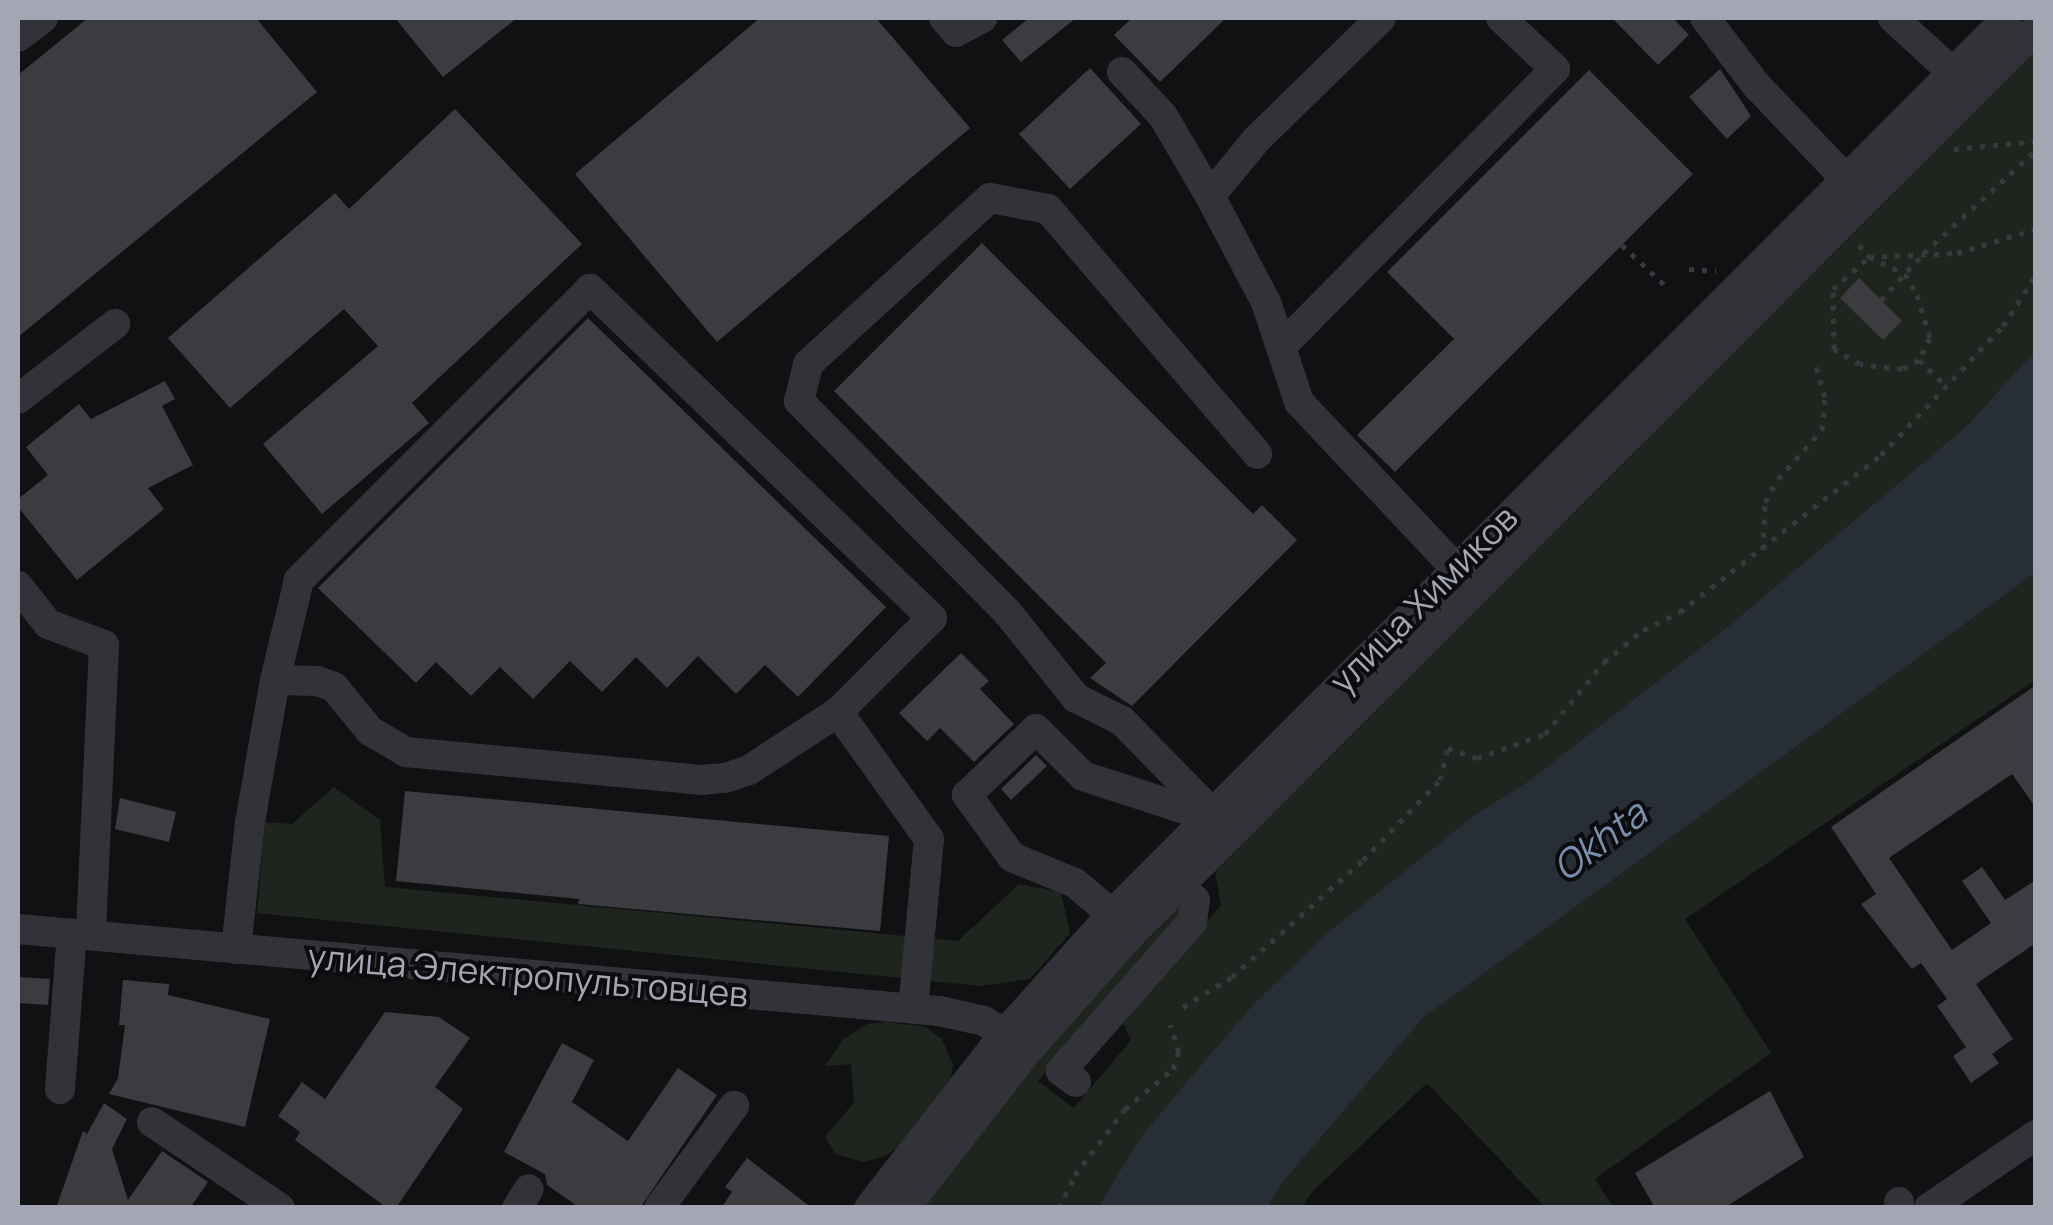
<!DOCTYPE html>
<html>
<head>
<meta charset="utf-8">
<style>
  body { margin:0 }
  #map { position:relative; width:2053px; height:1225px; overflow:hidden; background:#111113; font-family:Manrope,sans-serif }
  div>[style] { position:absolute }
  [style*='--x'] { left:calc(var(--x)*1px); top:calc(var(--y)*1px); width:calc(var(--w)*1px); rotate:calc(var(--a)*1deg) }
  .green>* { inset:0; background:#1e251f }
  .water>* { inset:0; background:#282e36 }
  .building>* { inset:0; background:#3b3b40 }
  .path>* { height:5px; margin-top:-2.5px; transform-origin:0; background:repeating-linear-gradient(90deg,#38393f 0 5px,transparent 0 13px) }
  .minor>* { height:30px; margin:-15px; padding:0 15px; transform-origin:15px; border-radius:15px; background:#323238 }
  span { translate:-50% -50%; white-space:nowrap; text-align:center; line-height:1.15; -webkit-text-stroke:8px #0c0c0e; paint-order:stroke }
  .street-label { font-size:35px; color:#a3a6b3 }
  .water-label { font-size:38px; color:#798fae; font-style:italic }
  .frame { position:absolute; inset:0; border:20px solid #a3a6b3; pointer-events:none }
</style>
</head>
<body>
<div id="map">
  <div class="green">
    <div style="clip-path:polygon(2035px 46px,2035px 351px,2012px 383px,1969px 424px,1726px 628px,1527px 782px,1473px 816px,1327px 933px,1140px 1138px,1098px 1207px,924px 1208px,1027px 1073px,1178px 901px,1179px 919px,1038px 1081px,1074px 1108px,1131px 1040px,1122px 1021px,1221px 905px,1215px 870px)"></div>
    <div style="clip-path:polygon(2035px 573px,2035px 680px,1685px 919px,1771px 1053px,1595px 1179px,1613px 1207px,1545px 1207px,1427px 1083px,1311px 1193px,1302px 1207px,1268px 1208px,1282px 1183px,1424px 1017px)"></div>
    <div style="clip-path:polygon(334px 787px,380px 820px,385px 887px,958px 941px,1019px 884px,1061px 892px,1070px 933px,1030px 979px,981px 986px,257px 913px,265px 822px,292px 824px)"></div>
    <div style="clip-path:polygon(887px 1022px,925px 1027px,942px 1039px,953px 1065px,951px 1078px,898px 1147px,884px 1157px,863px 1162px,835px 1154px,825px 1136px,854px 1103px,851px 1064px,825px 1066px,844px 1039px,867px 1024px)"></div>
  </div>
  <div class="water">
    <div style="clip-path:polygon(2035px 351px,2035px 573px,1424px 1017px,1282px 1183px,1268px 1207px,1098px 1207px,1140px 1138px,1192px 1076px,1254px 1004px,1327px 933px,1473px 816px,1527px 782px,1726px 628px,1969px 424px)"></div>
  </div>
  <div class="building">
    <div style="clip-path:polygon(88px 18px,256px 18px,317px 92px,18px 337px,18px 75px)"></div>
    <div style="clip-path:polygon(395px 18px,517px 18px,443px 77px)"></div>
    <div style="clip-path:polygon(760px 18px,876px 18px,970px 128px,717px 342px,575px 174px)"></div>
    <div style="clip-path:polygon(1029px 18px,1076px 18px,1021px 62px,1002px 40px)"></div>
    <div style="clip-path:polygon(1132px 18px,1226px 18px,1160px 82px,1114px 35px)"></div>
    <div style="clip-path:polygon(1612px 18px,1673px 18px,1689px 35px,1658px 65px)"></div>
    <div style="clip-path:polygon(1090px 68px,1141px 124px,1070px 189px,1019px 134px)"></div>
    <div style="clip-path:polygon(1720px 69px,1751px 116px,1727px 139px,1689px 97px)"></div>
    <div style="clip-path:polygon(1589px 70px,1693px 174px,1395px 472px,1357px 435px,1454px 339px,1387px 272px)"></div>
    <div style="clip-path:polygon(455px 109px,582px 244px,412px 403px,429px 423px,322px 514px,263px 444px,378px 346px,344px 309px,230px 408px,168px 338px,335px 193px,349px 209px)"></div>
    <div style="clip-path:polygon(982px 243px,1253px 514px,1262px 505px,1297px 540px,1132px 706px,1090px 678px,1106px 663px,834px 391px)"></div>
    <div style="clip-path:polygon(1859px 278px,1902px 321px,1883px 340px,1840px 298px)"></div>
    <div style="clip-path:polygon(588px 318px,886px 607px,798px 697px,765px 665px,736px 694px,698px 656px,667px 688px,636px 657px,602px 692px,570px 661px,533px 699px,500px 667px,471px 696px,436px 662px,416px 683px,318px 588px)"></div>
    <div style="clip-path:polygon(165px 381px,175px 399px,162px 406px,193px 465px,148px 488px,164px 509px,77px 580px,18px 507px,18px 499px,48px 475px,26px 447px,79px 404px,91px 419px)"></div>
    <div style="clip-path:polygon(961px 653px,989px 681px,980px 689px,1014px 724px,974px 762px,940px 728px,927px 741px,899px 713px)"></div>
    <div style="clip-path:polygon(2036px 685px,2036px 808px,2012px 774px,1889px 858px,1952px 950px,1991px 923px,1962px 881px,1982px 867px,2005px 900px,2036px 880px,2036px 943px,1976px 984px,2013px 1039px,1992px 1054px,1999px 1063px,1971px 1083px,1953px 1056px,1966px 1047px,1937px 1006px,1947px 999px,1921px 963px,1912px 969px,1861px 904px,1876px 894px,1831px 827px)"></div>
    <div style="clip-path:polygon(1036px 755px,1047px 766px,1011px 800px,1001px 789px)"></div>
    <div style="clip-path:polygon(405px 791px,889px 836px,880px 931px,578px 904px,579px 899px,396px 881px)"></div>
    <div style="clip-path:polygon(120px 798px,176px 812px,169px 842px,115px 829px)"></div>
    <div style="clip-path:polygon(18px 977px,50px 979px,48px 1005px,18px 1003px)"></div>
    <div style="clip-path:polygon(123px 980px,169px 984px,168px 995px,270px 1019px,245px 1127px,109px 1094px,118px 1078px,125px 1025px,119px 1025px)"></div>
    <div style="clip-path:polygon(385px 1012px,439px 1017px,470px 1038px,435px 1087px,463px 1109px,396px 1208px,387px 1208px,295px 1140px,300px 1132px,278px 1116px,302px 1082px,325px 1099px)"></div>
    <div style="clip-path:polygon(562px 1043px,594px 1060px,572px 1102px,628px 1141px,678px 1068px,717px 1095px,640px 1208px,580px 1208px,547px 1185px,545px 1174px,504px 1152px)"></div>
    <div style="clip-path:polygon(1770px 1091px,1804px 1157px,1724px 1208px,1655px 1208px,1635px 1173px)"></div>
    <div style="clip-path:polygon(104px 1103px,127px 1119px,112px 1149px,128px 1200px,162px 1151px,208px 1182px,190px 1208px,56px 1208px,83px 1131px,87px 1134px)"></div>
    <div style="clip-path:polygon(747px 1158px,812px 1208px,721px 1208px,732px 1192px,725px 1187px)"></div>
  </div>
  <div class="path">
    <div style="--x:1954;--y:149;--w:82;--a:-5.6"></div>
    <div style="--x:1622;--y:245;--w:64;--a:43.1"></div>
    <div style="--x:1859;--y:245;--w:16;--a:50"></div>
    <div style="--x:1869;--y:257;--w:40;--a:25"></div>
    <div style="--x:1905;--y:274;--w:24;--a:60"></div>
    <div style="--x:1917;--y:295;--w:45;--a:73.2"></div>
    <div style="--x:1930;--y:338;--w:25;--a:117"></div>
    <div style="--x:1919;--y:360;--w:19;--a:152"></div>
    <div style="--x:1902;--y:369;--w:42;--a:-173.2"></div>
    <div style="--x:1860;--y:364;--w:30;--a:-150"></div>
    <div style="--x:1834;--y:349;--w:60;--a:-91"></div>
    <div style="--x:1833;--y:289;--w:48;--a:-41.6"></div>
    <div style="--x:1869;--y:257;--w:88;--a:-2.6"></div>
    <div style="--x:1957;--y:253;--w:83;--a:-16.9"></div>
    <div style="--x:1689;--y:269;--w:27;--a:4"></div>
    <div style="--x:1881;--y:300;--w:64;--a:-47.5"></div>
    <div style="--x:1924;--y:253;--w:152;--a:-42.6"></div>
    <div style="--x:1919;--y:360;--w:39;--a:44"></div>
    <div style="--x:1763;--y:550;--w:48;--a:-87.6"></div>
    <div style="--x:1765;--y:502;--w:26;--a:-61"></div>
    <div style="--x:1778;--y:479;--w:66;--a:-48.1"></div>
    <div style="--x:1822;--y:430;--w:33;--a:-85"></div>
    <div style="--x:1825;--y:397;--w:32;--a:-106"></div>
    <div style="--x:1183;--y:1007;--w:57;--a:-31.5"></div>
    <div style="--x:1232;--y:977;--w:176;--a:-41.8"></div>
    <div style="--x:1363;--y:860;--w:111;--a:-46.1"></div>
    <div style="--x:1440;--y:780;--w:33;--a:-76"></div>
    <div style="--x:1448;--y:748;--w:31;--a:19"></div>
    <div style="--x:1477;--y:758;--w:72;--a:-19.4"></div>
    <div style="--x:1545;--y:734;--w:93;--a:-50.7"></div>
    <div style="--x:1604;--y:662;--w:50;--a:-39.4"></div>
    <div style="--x:1643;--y:630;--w:41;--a:-25.9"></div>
    <div style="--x:1680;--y:612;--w:255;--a:-38"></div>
    <div style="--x:1881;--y:455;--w:178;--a:-46.6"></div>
    <div style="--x:2003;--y:326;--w:61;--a:-57.1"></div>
    <div style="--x:1059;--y:1208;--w:37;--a:-64"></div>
    <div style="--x:1075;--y:1175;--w:83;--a:-52.9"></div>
    <div style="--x:1125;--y:1109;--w:62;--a:-39.8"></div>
    <div style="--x:1173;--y:1069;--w:18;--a:-71"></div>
    <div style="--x:1179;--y:1052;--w:29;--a:-108"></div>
  </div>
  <div class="minor">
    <div style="--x:944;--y:18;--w:18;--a:49"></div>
    <div style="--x:956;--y:32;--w:30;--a:-28"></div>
    <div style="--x:1705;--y:18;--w:86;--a:52.6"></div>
    <div style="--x:1757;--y:86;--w:129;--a:46.3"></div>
    <div style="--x:1893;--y:18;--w:96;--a:42.5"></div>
    <div style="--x:18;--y:37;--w:31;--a:-37"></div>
    <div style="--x:1122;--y:72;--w:60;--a:47"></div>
    <div style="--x:1163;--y:116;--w:93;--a:59.6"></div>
    <div style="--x:1210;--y:196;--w:120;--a:62.2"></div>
    <div style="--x:1266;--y:302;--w:105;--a:71.7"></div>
    <div style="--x:1299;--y:402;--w:243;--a:46.7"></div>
    <div style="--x:1210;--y:196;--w:74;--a:-50.5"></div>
    <div style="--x:1257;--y:139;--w:173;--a:-44.3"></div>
    <div style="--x:1281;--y:347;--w:390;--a:-45.4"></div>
    <div style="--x:1555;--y:69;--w:74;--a:-136.6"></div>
    <div style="--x:18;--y:399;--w:123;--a:-37.7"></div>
    <div style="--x:18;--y:586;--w:48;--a:51.7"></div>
    <div style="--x:48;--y:624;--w:60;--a:20.6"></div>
    <div style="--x:104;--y:645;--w:290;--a:92.6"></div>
    <div style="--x:838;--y:712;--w:156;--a:54.4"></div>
    <div style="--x:929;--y:839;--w:170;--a:95.4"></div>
    <div style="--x:1222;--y:823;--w:143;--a:-134.4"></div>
    <div style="--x:1122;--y:721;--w:51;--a:-153.4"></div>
    <div style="--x:1076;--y:698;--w:109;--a:-128.7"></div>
    <div style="--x:1008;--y:613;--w:298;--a:-134.6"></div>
    <div style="--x:799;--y:401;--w:38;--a:-76"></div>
    <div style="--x:808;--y:364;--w:246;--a:-42.4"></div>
    <div style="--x:990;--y:198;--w:59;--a:10.7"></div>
    <div style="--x:1048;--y:209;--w:322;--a:49.5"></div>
    <div style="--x:1112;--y:914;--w:48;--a:-140"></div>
    <div style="--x:1075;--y:883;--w:68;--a:-157.6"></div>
    <div style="--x:1012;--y:857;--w:77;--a:-126"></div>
    <div style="--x:967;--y:795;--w:95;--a:-43.7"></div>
    <div style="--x:1036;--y:729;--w:66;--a:45"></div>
    <div style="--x:1083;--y:776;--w:129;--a:18"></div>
    <div style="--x:18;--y:929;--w:925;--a:5.09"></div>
    <div style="--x:939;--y:1011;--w:46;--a:12.5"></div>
    <div style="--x:984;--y:1021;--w:44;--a:31.2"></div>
    <div style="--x:236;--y:949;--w:128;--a:-83.7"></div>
    <div style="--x:250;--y:822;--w:144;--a:-80"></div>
    <div style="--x:275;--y:680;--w:42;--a:1.4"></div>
    <div style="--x:317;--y:681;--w:18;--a:19"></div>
    <div style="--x:334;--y:687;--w:57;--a:50.7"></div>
    <div style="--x:370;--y:731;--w:42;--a:30.3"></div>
    <div style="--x:406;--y:752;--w:296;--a:5.4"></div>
    <div style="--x:701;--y:780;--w:24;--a:-5"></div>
    <div style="--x:725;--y:778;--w:25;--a:-18"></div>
    <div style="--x:749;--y:770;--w:106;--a:-33.1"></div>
    <div style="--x:838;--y:712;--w:133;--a:-45"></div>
    <div style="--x:932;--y:618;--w:475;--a:-136.1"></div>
    <div style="--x:590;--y:289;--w:412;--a:135"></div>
    <div style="--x:299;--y:580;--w:103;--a:103.5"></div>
    <div style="--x:1076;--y:1082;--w:19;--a:-144"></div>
    <div style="--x:1061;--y:1071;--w:198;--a:-48.7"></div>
    <div style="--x:1192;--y:922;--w:22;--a:-82"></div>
    <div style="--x:1195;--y:900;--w:21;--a:-141"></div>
    <div style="--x:60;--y:1089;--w:156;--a:-85.6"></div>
    <div style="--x:152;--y:1122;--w:154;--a:33.9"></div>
    <div style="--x:1899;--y:1202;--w:6;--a:90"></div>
    <div style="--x:517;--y:1208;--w:22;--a:-58"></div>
    <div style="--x:659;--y:1208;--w:127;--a:-53.7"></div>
    <div style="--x:869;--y:1208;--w:222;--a:-52.1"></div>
    <div style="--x:1005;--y:1033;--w:160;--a:-48"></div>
    <div style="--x:1112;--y:914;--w:1266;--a:-45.03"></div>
    <div style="--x:905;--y:1208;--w:202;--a:-52.1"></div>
    <div style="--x:1029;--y:1049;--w:154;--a:-48.4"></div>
    <div style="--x:1131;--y:934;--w:1280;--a:-45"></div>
    <div style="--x:1929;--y:1208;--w:130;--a:-34.3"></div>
  </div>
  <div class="street-label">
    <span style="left:1423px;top:599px;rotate:-45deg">улица Химиков</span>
    <span style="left:528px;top:975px;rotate:5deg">улица Электропультовцев</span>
  </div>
  <div class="water-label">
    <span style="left:1599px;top:840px;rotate:-37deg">Okhta</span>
  </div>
  <div class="frame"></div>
</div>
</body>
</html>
